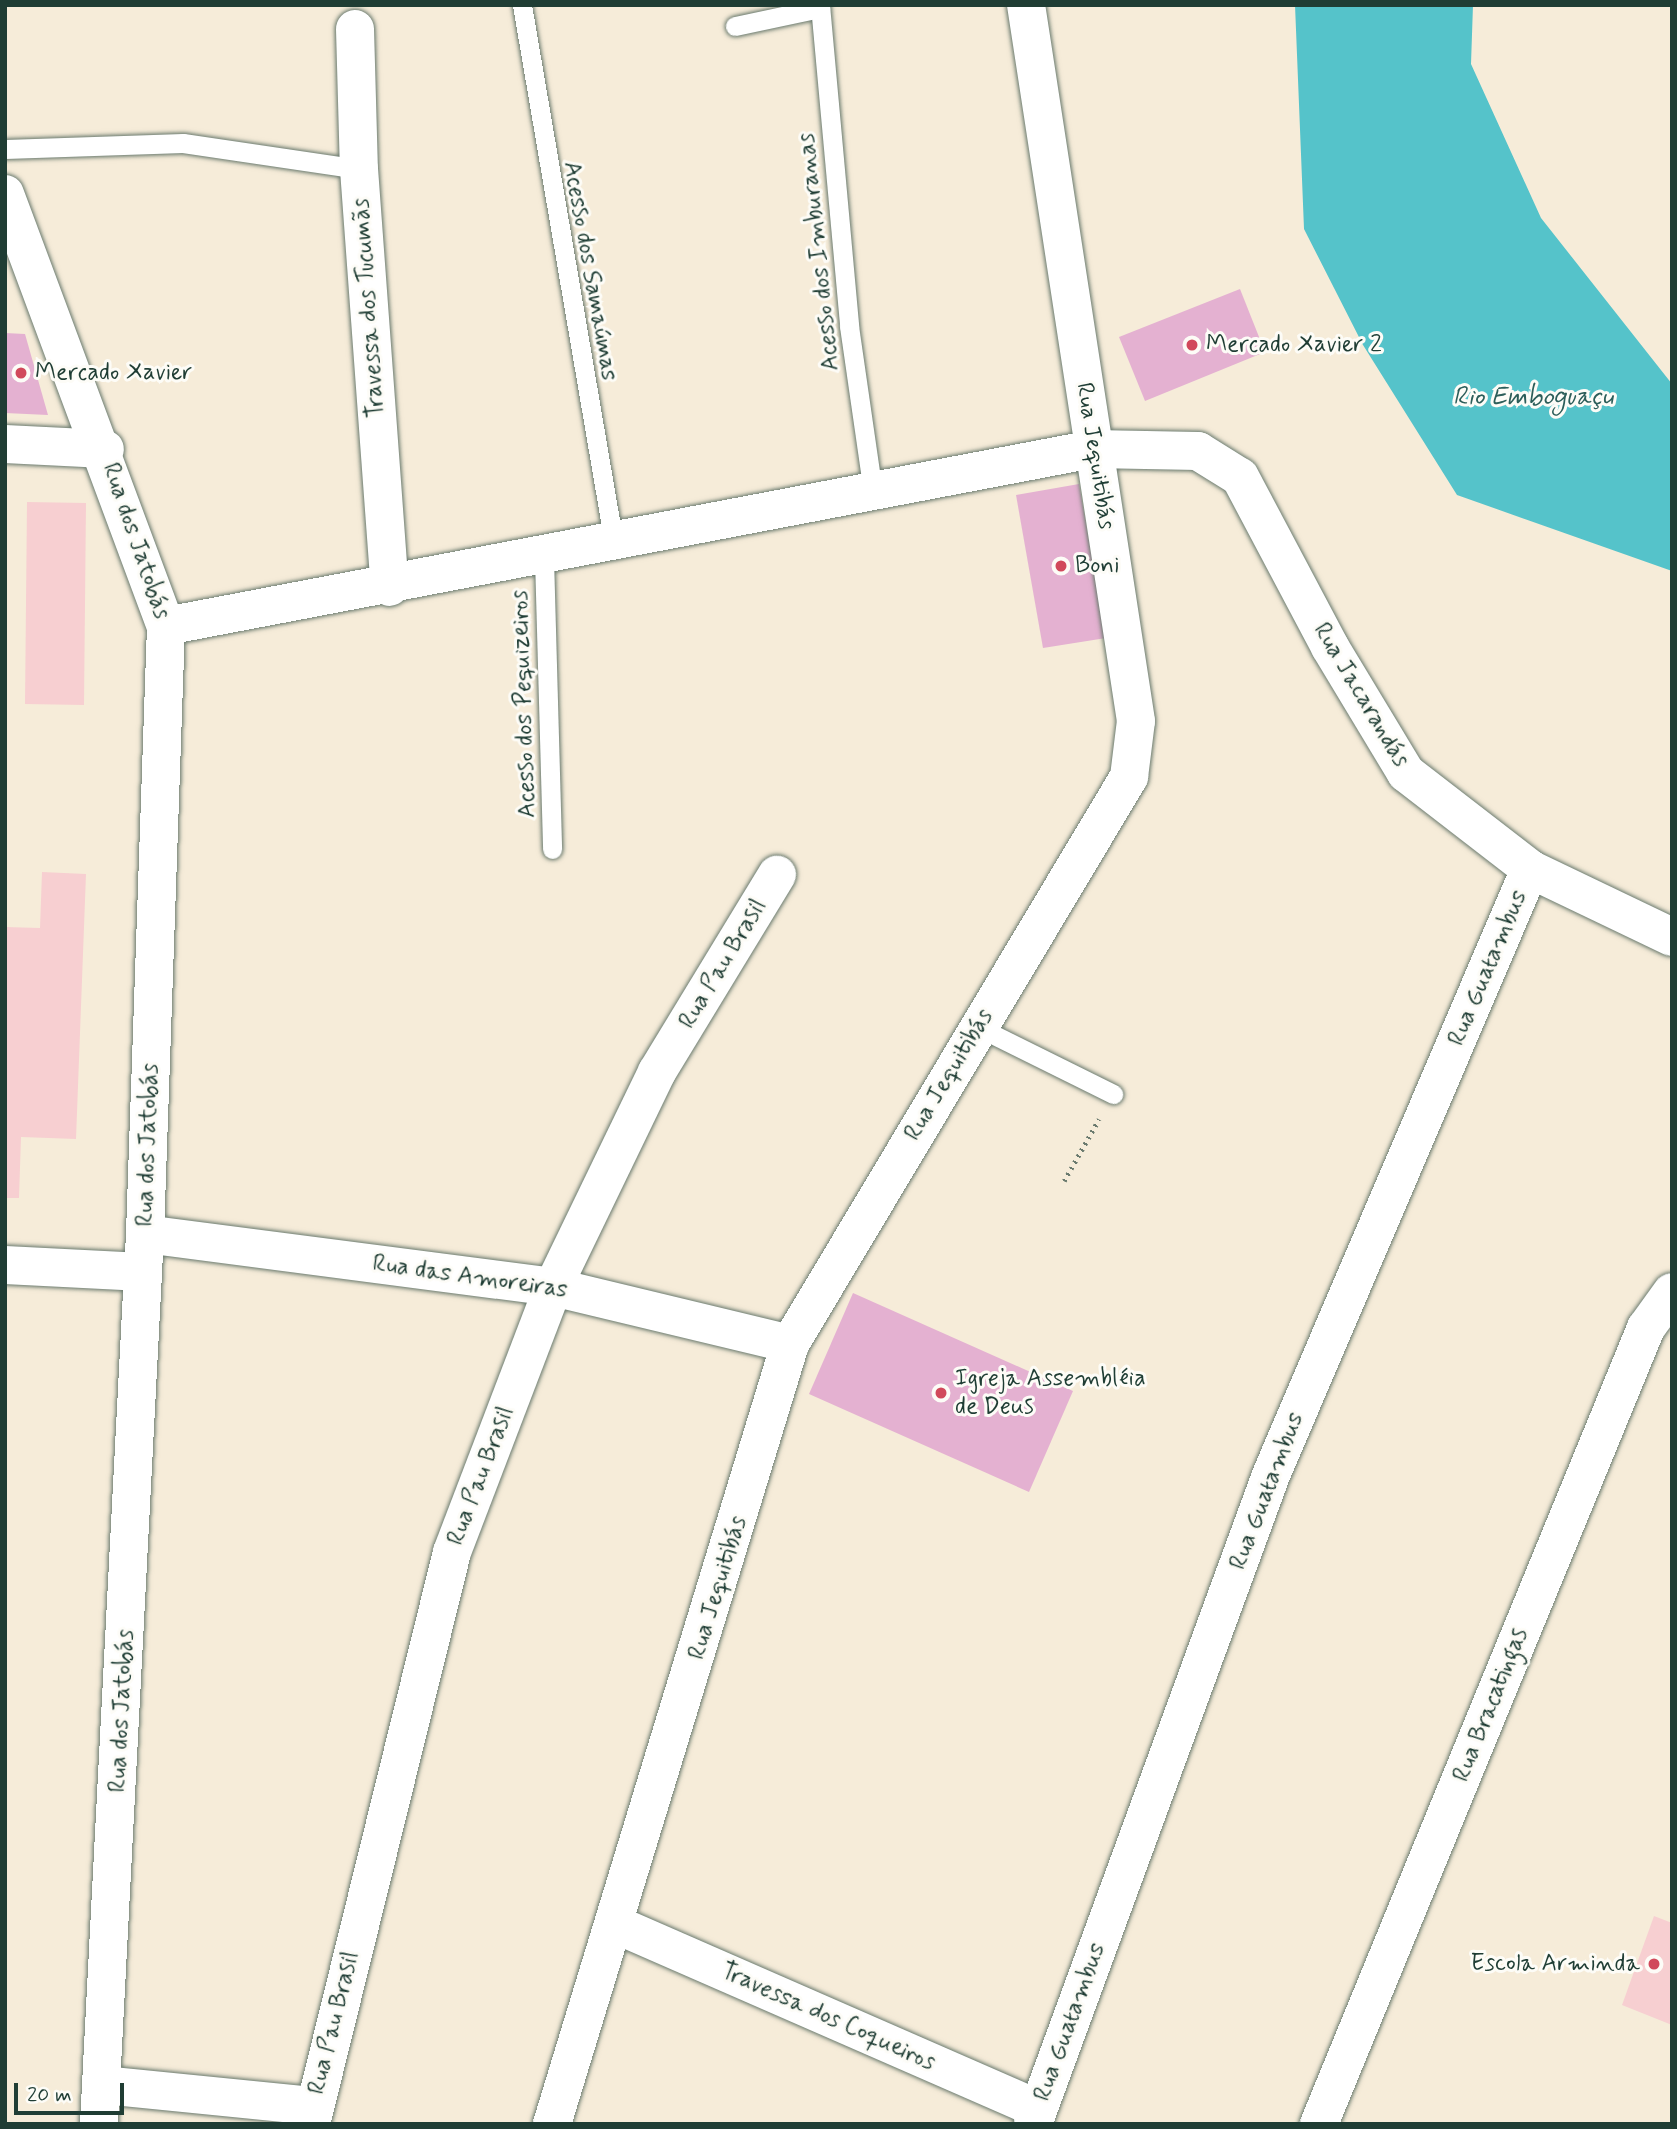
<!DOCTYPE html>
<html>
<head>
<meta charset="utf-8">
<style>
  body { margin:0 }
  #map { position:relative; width:1677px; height:2129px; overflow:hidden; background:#f6ecd9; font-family:Mynerve,sans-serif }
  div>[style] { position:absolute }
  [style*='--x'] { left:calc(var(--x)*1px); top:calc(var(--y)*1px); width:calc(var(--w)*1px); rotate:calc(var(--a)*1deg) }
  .built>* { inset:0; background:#f7cfd1 }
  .water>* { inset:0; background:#55c3ca }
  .building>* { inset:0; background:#e4b1d1 }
  .path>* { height:4.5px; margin-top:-2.25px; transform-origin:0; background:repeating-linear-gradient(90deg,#6a7a6e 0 2px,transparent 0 7px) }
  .roads { filter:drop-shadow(0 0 2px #6a7a6e) drop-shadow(0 0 2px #6a7a6e) }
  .service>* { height:19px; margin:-9.5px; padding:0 9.5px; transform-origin:9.5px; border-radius:9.5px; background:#fff }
  .minor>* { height:38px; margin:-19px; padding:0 19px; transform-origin:19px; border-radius:19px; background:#fff }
  .dots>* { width:19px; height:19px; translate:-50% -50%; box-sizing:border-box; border:4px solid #fdfcf7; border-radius:50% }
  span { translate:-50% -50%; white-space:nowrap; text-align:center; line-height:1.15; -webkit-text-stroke:6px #fdfcf7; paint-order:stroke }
  .street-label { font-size:24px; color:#1f3d34 }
  .poi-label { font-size:24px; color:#1f3d34 }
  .left { translate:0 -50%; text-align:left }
  .right { translate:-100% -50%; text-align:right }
  .water-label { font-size:26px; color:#2c5e5a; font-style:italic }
  .frame { position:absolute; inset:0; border:7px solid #1f3d34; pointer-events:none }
  .scale { position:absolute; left:14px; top:2083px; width:110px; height:32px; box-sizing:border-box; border:4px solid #1f3d34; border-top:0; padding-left:9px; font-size:21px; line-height:24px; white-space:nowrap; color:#1f3d34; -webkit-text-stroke:5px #fdfcf7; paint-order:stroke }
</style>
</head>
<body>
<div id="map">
  <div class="built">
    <div style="clip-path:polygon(27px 502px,86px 503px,84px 705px,25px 704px)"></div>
    <div style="clip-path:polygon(42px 872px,86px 874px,76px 1139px,21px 1137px,19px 1198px,5px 1198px,5px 927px,40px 928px)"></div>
    <div style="clip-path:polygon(1654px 1916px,1672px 1923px,1672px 2025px,1622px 2005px)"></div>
  </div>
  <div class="water">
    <div style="clip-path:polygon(1295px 5px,1473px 5px,1471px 64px,1541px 218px,1672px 384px,1672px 571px,1457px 495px,1363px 345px,1304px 229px)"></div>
  </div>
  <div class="building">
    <div style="clip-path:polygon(1240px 289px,1265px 352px,1145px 401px,1119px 337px)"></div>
    <div style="clip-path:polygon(5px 333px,25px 334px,48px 415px,5px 413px)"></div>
    <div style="clip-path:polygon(1079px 484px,1106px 638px,1043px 648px,1016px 495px)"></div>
    <div style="clip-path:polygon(853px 1293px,1073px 1391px,1029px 1492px,809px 1394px)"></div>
  </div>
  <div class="path">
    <div style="--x:1064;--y:1181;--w:71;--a:-60.6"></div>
  </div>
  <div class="roads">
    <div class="service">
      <div style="--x:522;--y:5;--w:547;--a:80.31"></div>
      <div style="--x:820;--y:5;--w:322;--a:84.8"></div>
      <div style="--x:849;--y:326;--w:169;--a:81.8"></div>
      <div style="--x:735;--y:26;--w:87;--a:-12"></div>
      <div style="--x:5;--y:149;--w:178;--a:-1.9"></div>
      <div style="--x:183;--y:143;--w:178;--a:8.4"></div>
      <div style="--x:544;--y:558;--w:291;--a:88.4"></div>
      <div style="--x:978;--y:1027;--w:151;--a:26.4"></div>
    </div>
    <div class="minor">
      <div style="--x:355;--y:29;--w:140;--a:88.4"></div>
      <div style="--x:359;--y:169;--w:419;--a:85.8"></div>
      <div style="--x:5;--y:194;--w:461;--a:69.6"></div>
      <div style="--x:166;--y:626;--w:608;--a:91.98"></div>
      <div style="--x:145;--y:1234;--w:891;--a:92.96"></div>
      <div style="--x:5;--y:444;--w:100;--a:2.9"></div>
      <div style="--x:166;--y:626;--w:944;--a:-10.81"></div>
      <div style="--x:1093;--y:449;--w:105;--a:1.1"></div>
      <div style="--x:1198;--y:451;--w:49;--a:31.8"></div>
      <div style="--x:1240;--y:477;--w:192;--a:62.1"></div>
      <div style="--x:1330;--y:647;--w:147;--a:58.9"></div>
      <div style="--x:1406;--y:773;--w:157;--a:37.7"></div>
      <div style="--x:1530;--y:869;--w:157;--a:25.6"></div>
      <div style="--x:145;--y:1234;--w:411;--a:7.4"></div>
      <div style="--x:553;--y:1287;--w:244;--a:13.5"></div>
      <div style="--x:5;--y:1265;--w:138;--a:2.9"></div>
      <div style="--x:617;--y:1925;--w:459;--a:23.6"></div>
      <div style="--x:103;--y:2085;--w:211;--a:5.7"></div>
      <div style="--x:311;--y:2124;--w:589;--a:-76.15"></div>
      <div style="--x:452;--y:1552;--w:284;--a:-69.1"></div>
      <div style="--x:553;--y:1287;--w:239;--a:-64.2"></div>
      <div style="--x:657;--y:1072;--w:231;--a:-58.7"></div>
      <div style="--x:552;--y:2124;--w:816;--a:-73.03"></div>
      <div style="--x:790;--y:1344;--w:661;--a:-59.13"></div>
      <div style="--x:1129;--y:777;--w:56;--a:-82.9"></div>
      <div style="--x:1136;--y:721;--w:724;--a:-98.73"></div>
      <div style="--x:1033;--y:2124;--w:691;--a:-69.86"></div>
      <div style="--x:1271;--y:1475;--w:659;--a:-66.86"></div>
      <div style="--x:1319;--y:2124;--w:861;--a:-67.67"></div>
      <div style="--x:1646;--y:1328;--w:44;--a:-54.2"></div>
    </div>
  </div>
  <div class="dots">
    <div style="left:1192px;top:345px;background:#d1495b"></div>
    <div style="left:21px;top:373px;background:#d1495b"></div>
    <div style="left:1061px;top:566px;background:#d1495b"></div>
    <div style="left:941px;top:1393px;background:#d1495b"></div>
    <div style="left:1654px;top:1964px;background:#d1495b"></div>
  </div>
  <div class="street-label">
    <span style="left:819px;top:252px;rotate:-96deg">Acesso dos Imburanas</span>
    <span style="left:590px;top:271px;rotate:80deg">Acesso dos Samaúmas</span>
    <span style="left:369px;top:308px;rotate:-94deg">Travessa dos Tucumãs</span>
    <span style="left:1095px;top:456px;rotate:81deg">Rua Jequitibás</span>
    <span style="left:136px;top:541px;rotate:71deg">Rua dos Jatobás</span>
    <span style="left:1361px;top:695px;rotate:59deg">Rua Jacarandás</span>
    <span style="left:524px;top:704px;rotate:-92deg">Acesso dos Pequizeiros</span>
    <span style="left:723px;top:964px;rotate:-59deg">Rua Pau Brasil</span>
    <span style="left:1488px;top:968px;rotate:-67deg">Rua Guatambus</span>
    <span style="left:949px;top:1075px;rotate:-59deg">Rua Jequitibás</span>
    <span style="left:148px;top:1145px;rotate:-88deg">Rua dos Jatobás</span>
    <span style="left:470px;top:1277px;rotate:8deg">Rua das Amoreiras</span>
    <span style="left:481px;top:1476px;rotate:-69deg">Rua Pau Brasil</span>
    <span style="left:1267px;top:1491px;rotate:-69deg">Rua Guatambus</span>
    <span style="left:718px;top:1588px;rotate:-73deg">Rua Jequitibás</span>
    <span style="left:1491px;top:1705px;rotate:-68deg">Rua Bracatingas</span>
    <span style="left:122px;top:1711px;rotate:-87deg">Rua dos Jatobás</span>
    <span style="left:828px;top:2017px;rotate:24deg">Travessa dos Coqueiros</span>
    <span style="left:1070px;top:2022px;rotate:-70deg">Rua Guatambus</span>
    <span style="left:334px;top:2023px;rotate:-76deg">Rua Pau Brasil</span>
  </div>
  <div class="poi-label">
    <span class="left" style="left:1206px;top:345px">Mercado Xavier 2</span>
    <span class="left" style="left:35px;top:373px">Mercado Xavier</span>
    <span class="left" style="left:1075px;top:566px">Boni</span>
    <span class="left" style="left:955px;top:1393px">Igreja Assembléia<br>de Deus</span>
    <span class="right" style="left:1640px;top:1964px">Escola Arminda</span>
  </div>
  <div class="water-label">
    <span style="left:1533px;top:398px">Rio Emboguaçu</span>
  </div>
  <div class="frame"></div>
  <div class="scale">20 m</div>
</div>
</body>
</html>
